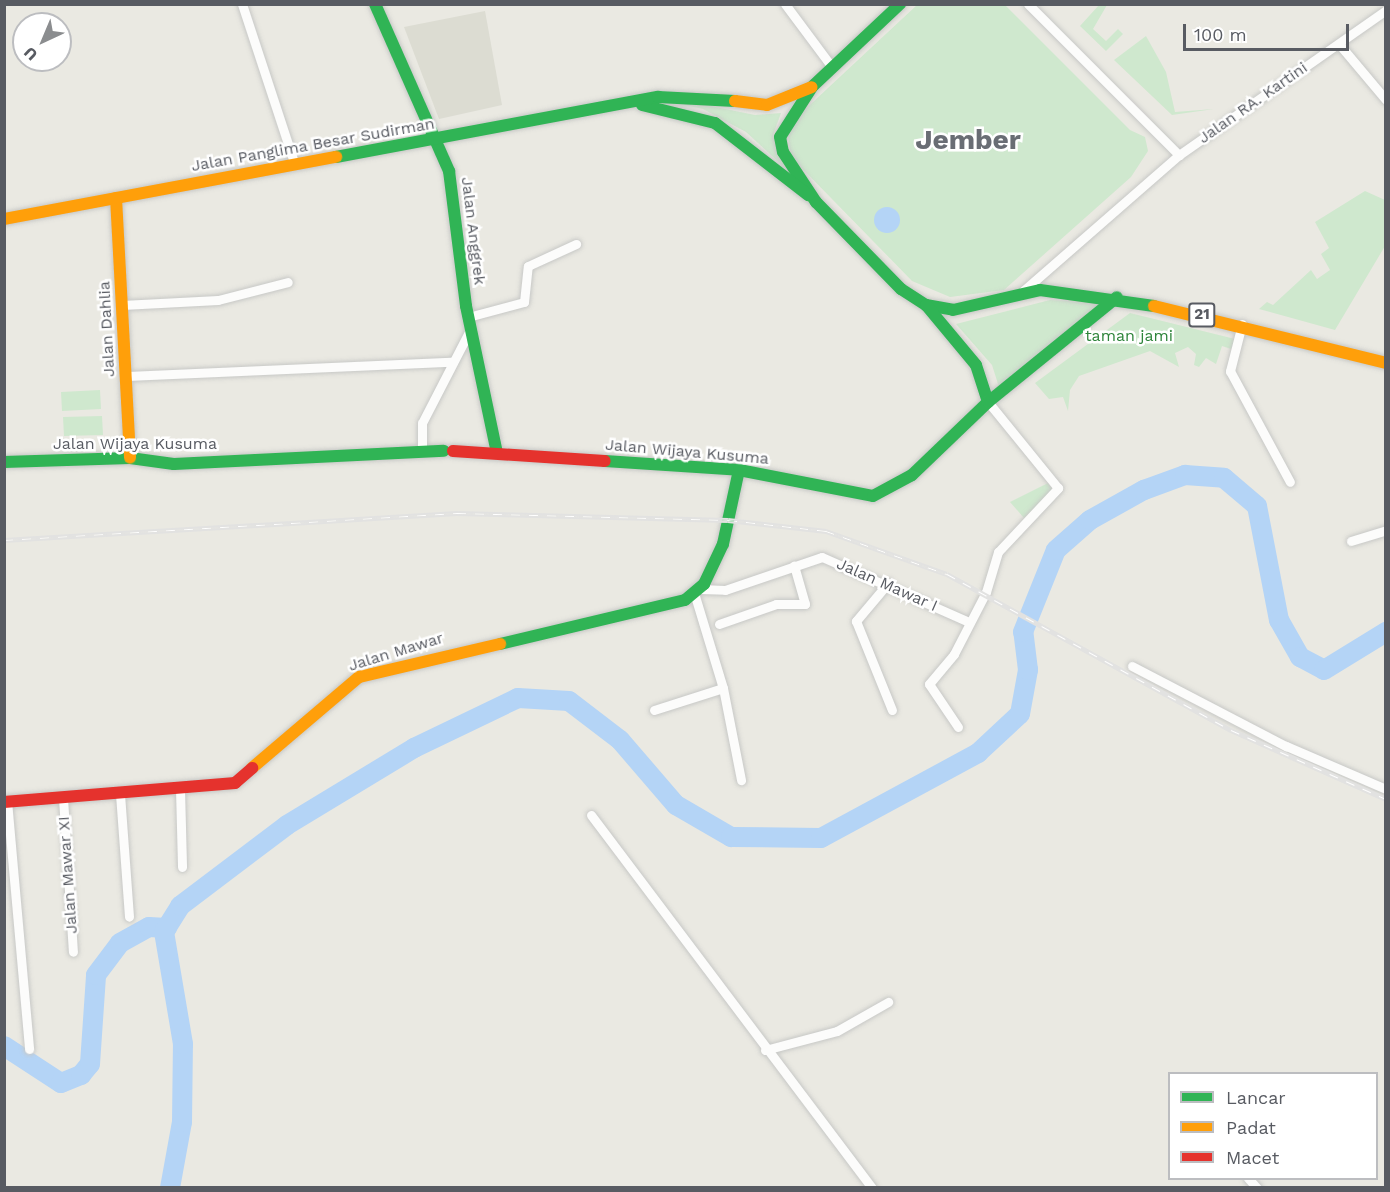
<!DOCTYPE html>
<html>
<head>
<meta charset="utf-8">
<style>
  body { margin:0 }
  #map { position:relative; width:1390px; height:1192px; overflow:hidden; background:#eae9e2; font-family:"Work Sans",sans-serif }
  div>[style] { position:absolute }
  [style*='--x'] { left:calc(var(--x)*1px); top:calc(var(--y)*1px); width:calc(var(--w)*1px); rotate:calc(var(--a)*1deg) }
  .education>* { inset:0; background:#dcdcd2 }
  .green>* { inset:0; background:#cfe8ce }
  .water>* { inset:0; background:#b4d4f6 }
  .round { border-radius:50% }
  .river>* { height:20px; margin:-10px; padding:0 10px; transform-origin:10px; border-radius:10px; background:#b4d4f6 }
  .roads { filter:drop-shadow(0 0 2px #c7c8c6) drop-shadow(0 0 2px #c7c8c6) }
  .street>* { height:9px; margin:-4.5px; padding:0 4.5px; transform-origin:4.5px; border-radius:4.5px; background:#fcfcfb }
  .fast>* { height:12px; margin:-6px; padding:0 6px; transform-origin:6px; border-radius:6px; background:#30b455 }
  .slow>* { height:12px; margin:-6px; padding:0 6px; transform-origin:6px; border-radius:6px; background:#ff9f0a }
  .jam>* { height:12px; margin:-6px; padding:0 6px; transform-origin:6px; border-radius:6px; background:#e5322d }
  .rail>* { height:5px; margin-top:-2.5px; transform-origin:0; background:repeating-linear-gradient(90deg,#fff 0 9px,#e2e2e1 0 18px); box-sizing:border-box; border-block:2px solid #e2e2e1 }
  span { translate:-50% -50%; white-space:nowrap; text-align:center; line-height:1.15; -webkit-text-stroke:5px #fff; paint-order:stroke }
  .shield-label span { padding:2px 4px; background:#fff; border:2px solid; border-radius:4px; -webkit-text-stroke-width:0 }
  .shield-label { font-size:15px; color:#585b62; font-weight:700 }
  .street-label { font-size:16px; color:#585b62 }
  .park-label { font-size:16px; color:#2e843a }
  .town-label { font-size:28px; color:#696d74; font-weight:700 }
  .frame { position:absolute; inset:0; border:6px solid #585b62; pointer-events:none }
  .legend { position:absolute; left:1168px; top:1072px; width:210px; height:108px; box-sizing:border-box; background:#fff; border:2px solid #bcbdc0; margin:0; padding:8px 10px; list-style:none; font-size:18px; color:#585b62 }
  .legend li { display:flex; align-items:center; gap:12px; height:30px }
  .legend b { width:30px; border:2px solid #bcbdc0 }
  .north { position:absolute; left:12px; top:12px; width:60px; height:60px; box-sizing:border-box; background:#fff; border:2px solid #bcbdc0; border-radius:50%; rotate:224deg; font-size:16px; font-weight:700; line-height:24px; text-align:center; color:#585b62 }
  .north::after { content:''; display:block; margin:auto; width:21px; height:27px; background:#8b8d8f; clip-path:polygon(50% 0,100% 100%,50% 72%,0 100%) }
  .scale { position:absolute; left:1183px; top:24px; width:166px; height:27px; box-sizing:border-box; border:3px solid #585b62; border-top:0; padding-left:8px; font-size:18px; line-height:21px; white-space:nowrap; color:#585b62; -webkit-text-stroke:4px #fff; paint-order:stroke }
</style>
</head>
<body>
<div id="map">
  <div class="education">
    <div style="clip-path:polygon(485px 11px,502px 105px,439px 119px,404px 27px)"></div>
  </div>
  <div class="green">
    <div style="clip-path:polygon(1004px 4px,1130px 130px,1145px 137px,1148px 151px,1131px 177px,1004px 290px,950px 297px,912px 281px,791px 157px,788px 134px,798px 116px,917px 5px)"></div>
    <div style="clip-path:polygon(1099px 5px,1107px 5px,1093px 29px,1106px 41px,1118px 29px,1123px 34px,1106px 51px,1080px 26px)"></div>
    <div style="clip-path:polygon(1146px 36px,1166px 72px,1175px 112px,1214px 109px,1172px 115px,1114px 60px)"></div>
    <div style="clip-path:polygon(681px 100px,755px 115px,781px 113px,773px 135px,784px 167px,746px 132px,703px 109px,672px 102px)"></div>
    <div style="clip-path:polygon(1365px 191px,1385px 200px,1385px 246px,1335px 330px,1259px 309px,1267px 302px,1273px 305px,1311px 270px,1317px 279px,1330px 270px,1321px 254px,1329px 248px,1315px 222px)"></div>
    <div style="clip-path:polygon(1050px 300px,1103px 303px,999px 387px,992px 365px,956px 324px)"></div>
    <div style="clip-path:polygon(1130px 313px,1235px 339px,1231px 349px,1222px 346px,1216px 364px,1206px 358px,1199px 367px,1194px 365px,1196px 354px,1188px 347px,1175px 353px,1179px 367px,1150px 351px,1079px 376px,1070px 390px,1068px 411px,1063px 397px,1049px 399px,1035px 383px)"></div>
    <div style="clip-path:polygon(100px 390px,101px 409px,62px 411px,61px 392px)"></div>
    <div style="clip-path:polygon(102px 416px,103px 435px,64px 436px,63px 417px)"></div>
    <div style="clip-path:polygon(1048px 483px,1053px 491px,1024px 518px,1010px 502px)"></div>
  </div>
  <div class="water">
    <div class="round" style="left:874px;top:207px;width:26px;height:26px"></div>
  </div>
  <div class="river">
    <div style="--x:4;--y:1046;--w:68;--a:33"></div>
    <div style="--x:61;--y:1083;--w:22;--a:-22"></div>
    <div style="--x:81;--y:1075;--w:14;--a:-51"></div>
    <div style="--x:90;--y:1064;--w:89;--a:-86.1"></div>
    <div style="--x:96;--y:975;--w:40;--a:-53"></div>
    <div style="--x:120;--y:943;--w:33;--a:-29"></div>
    <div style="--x:149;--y:927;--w:18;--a:3"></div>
    <div style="--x:170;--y:1188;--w:67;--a:-79.7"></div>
    <div style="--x:182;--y:1122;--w:78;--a:-89.3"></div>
    <div style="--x:183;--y:1044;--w:114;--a:-99.6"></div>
    <div style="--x:164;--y:932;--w:31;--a:-58"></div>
    <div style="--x:180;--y:906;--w:134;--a:-37.1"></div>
    <div style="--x:287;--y:825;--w:149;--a:-31.2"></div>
    <div style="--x:414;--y:748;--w:115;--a:-25.7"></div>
    <div style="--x:518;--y:698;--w:51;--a:3.4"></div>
    <div style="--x:569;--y:701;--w:64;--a:37.4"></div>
    <div style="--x:620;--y:740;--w:86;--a:49.3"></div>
    <div style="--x:676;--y:805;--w:64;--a:30.2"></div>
    <div style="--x:731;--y:837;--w:90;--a:0.6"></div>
    <div style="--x:821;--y:838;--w:179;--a:-28.4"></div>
    <div style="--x:978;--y:753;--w:57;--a:-42.9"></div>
    <div style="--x:1020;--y:714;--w:45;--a:-79.7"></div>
    <div style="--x:1028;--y:670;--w:38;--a:-97"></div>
    <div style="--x:1023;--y:632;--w:88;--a:-68.1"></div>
    <div style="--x:1056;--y:550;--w:45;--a:-41.4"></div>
    <div style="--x:1090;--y:520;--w:62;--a:-29.1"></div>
    <div style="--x:1144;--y:490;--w:44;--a:-20.1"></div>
    <div style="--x:1185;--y:475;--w:39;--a:4"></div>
    <div style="--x:1224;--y:478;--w:43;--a:40.3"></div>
    <div style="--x:1257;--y:506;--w:116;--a:79.1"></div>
    <div style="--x:1279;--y:620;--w:43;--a:60.4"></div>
    <div style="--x:1300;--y:657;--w:27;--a:28"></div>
    <div style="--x:1324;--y:670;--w:73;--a:-31.5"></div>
  </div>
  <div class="roads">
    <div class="street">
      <div style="--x:242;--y:4;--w:169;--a:71.8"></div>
      <div style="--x:785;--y:4;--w:79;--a:53.3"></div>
      <div style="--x:1028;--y:4;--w:214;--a:45"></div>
      <div style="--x:1339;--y:44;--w:73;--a:50"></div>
      <div style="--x:1023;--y:291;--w:207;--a:-41.1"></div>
      <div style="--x:1179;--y:155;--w:253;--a:-35"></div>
      <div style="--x:122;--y:305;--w:96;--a:-3"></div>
      <div style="--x:218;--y:300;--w:72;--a:-14.4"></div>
      <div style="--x:468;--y:317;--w:58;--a:-15"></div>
      <div style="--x:524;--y:302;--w:36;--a:-84"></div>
      <div style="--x:528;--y:266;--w:53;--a:-24.6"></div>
      <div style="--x:1242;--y:324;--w:49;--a:104.3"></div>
      <div style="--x:1230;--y:371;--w:126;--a:61.6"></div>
      <div style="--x:126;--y:376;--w:326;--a:-2.5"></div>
      <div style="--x:422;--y:450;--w:27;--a:-90"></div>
      <div style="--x:422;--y:423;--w:107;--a:-62.7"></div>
      <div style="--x:1351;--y:541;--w:37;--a:-17"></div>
      <div style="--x:888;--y:583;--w:50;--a:130.1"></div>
      <div style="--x:856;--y:621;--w:96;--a:68"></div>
      <div style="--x:700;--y:589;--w:25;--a:2"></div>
      <div style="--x:725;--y:590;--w:102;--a:-18.8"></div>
      <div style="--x:822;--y:557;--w:161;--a:23.9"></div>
      <div style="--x:695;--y:596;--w:96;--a:73.1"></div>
      <div style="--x:723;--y:688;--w:94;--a:78.9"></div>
      <div style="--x:719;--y:624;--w:60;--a:-19.3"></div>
      <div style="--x:776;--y:604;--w:29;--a:0"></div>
      <div style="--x:805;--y:604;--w:40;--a:-106"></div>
      <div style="--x:1132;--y:666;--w:174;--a:27.5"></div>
      <div style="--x:1286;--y:746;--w:109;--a:23.3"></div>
      <div style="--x:654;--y:710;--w:72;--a:-17.7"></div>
      <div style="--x:958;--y:727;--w:52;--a:-124"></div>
      <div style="--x:929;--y:684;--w:39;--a:-50"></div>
      <div style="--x:954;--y:654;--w:70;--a:-62.7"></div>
      <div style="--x:986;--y:592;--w:42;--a:-73.3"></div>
      <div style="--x:998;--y:552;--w:88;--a:-46.8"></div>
      <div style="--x:1058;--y:488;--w:111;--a:-129.1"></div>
      <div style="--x:180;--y:789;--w:78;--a:88.5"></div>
      <div style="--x:120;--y:794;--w:123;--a:85.8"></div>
      <div style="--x:63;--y:798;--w:154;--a:86.3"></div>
      <div style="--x:7;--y:801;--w:249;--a:84.9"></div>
      <div style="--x:591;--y:815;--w:467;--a:53"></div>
      <div style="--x:765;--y:1050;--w:74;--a:-14.8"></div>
      <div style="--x:837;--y:1031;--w:59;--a:-29.6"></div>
      <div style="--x:1248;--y:1178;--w:13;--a:48"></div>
    </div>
    <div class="fast">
      <div style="--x:375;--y:4;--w:183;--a:66.1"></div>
      <div style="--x:449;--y:171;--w:136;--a:82.8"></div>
      <div style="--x:466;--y:306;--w:150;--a:78.1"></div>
      <div style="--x:900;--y:4;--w:121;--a:136.7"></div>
      <div style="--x:812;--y:87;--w:59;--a:122.6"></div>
      <div style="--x:780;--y:137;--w:15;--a:79"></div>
      <div style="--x:783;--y:152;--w:60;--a:56.6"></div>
      <div style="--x:816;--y:202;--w:122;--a:45.7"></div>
      <div style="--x:901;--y:289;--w:30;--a:33"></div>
      <div style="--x:926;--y:305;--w:27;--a:10"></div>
      <div style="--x:953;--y:310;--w:89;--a:-12.9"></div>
      <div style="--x:1040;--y:290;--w:115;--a:8"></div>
      <div style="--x:642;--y:105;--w:75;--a:13.9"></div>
      <div style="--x:715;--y:123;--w:118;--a:37.7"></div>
      <div style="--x:336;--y:157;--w:328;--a:-10.6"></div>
      <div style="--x:658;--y:97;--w:77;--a:3"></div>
      <div style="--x:926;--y:305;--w:78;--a:50.2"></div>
      <div style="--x:976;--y:365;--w:39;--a:72"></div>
      <div style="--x:605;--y:461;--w:134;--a:3.8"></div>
      <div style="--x:739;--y:470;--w:136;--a:11"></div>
      <div style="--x:873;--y:496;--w:44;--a:-28.3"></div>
      <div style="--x:912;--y:475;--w:105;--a:-43.8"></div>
      <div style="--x:988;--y:402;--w:166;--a:-39.1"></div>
      <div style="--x:4;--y:462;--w:126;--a:-1.8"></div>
      <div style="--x:130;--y:458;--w:44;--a:7.8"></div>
      <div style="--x:174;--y:464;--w:270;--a:-2.8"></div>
      <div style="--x:500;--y:644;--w:190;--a:-13.4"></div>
      <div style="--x:685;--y:600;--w:25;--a:-40"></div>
      <div style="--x:704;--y:584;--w:44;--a:-64.6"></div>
      <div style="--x:723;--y:544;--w:76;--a:-77.8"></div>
    </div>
    <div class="slow">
      <div style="--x:735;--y:101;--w:32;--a:7"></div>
      <div style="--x:767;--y:105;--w:48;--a:-21.8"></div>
      <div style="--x:116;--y:198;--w:260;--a:86.9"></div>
      <div style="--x:4;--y:219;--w:338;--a:-10.6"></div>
      <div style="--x:1154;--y:306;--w:239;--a:13.8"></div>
      <div style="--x:252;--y:768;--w:140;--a:-40.4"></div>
      <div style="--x:359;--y:677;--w:145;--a:-13.2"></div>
    </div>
    <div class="jam">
      <div style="--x:453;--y:451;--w:152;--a:3.8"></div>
      <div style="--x:4;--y:802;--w:232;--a:-4.7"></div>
      <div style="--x:235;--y:783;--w:23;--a:-41"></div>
    </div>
  </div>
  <div class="rail">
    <div style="--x:4;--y:540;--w:454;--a:-3.4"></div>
    <div style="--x:457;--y:513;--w:271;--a:1.5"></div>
    <div style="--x:728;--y:520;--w:99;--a:6.4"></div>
    <div style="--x:826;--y:531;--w:128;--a:19.6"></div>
    <div style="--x:947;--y:574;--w:324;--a:28.8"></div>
    <div style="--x:1231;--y:730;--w:170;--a:24"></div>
  </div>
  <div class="shield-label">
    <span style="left:1202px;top:315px">21</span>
  </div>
  <div class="street-label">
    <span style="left:1253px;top:103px;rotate:-35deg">Jalan RA. Kartini</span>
    <span style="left:313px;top:145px;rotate:-10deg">Jalan Panglima Besar Sudirman</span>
    <span style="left:473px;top:231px;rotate:83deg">Jalan Anggrek</span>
    <span style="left:107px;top:329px;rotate:-93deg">Jalan Dahlia</span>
    <span style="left:135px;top:444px">Jalan Wijaya Kusuma</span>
    <span style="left:687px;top:452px;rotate:5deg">Jalan Wijaya Kusuma</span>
    <span style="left:887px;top:585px;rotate:24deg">Jalan Mawar I</span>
    <span style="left:396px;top:652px;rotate:-17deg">Jalan Mawar</span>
    <span style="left:68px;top:875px;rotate:-94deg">Jalan Mawar XI</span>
  </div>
  <div class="park-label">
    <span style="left:1129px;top:336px">taman jami</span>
  </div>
  <div class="town-label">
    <span style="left:968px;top:140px">Jember</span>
  </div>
  <div class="frame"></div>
  <ul class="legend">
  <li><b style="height:8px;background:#30b455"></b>Lancar</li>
  <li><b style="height:8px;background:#ff9f0a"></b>Padat</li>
  <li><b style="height:8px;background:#e5322d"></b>Macet</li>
  </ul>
  <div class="north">U</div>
  <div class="scale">100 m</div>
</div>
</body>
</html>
